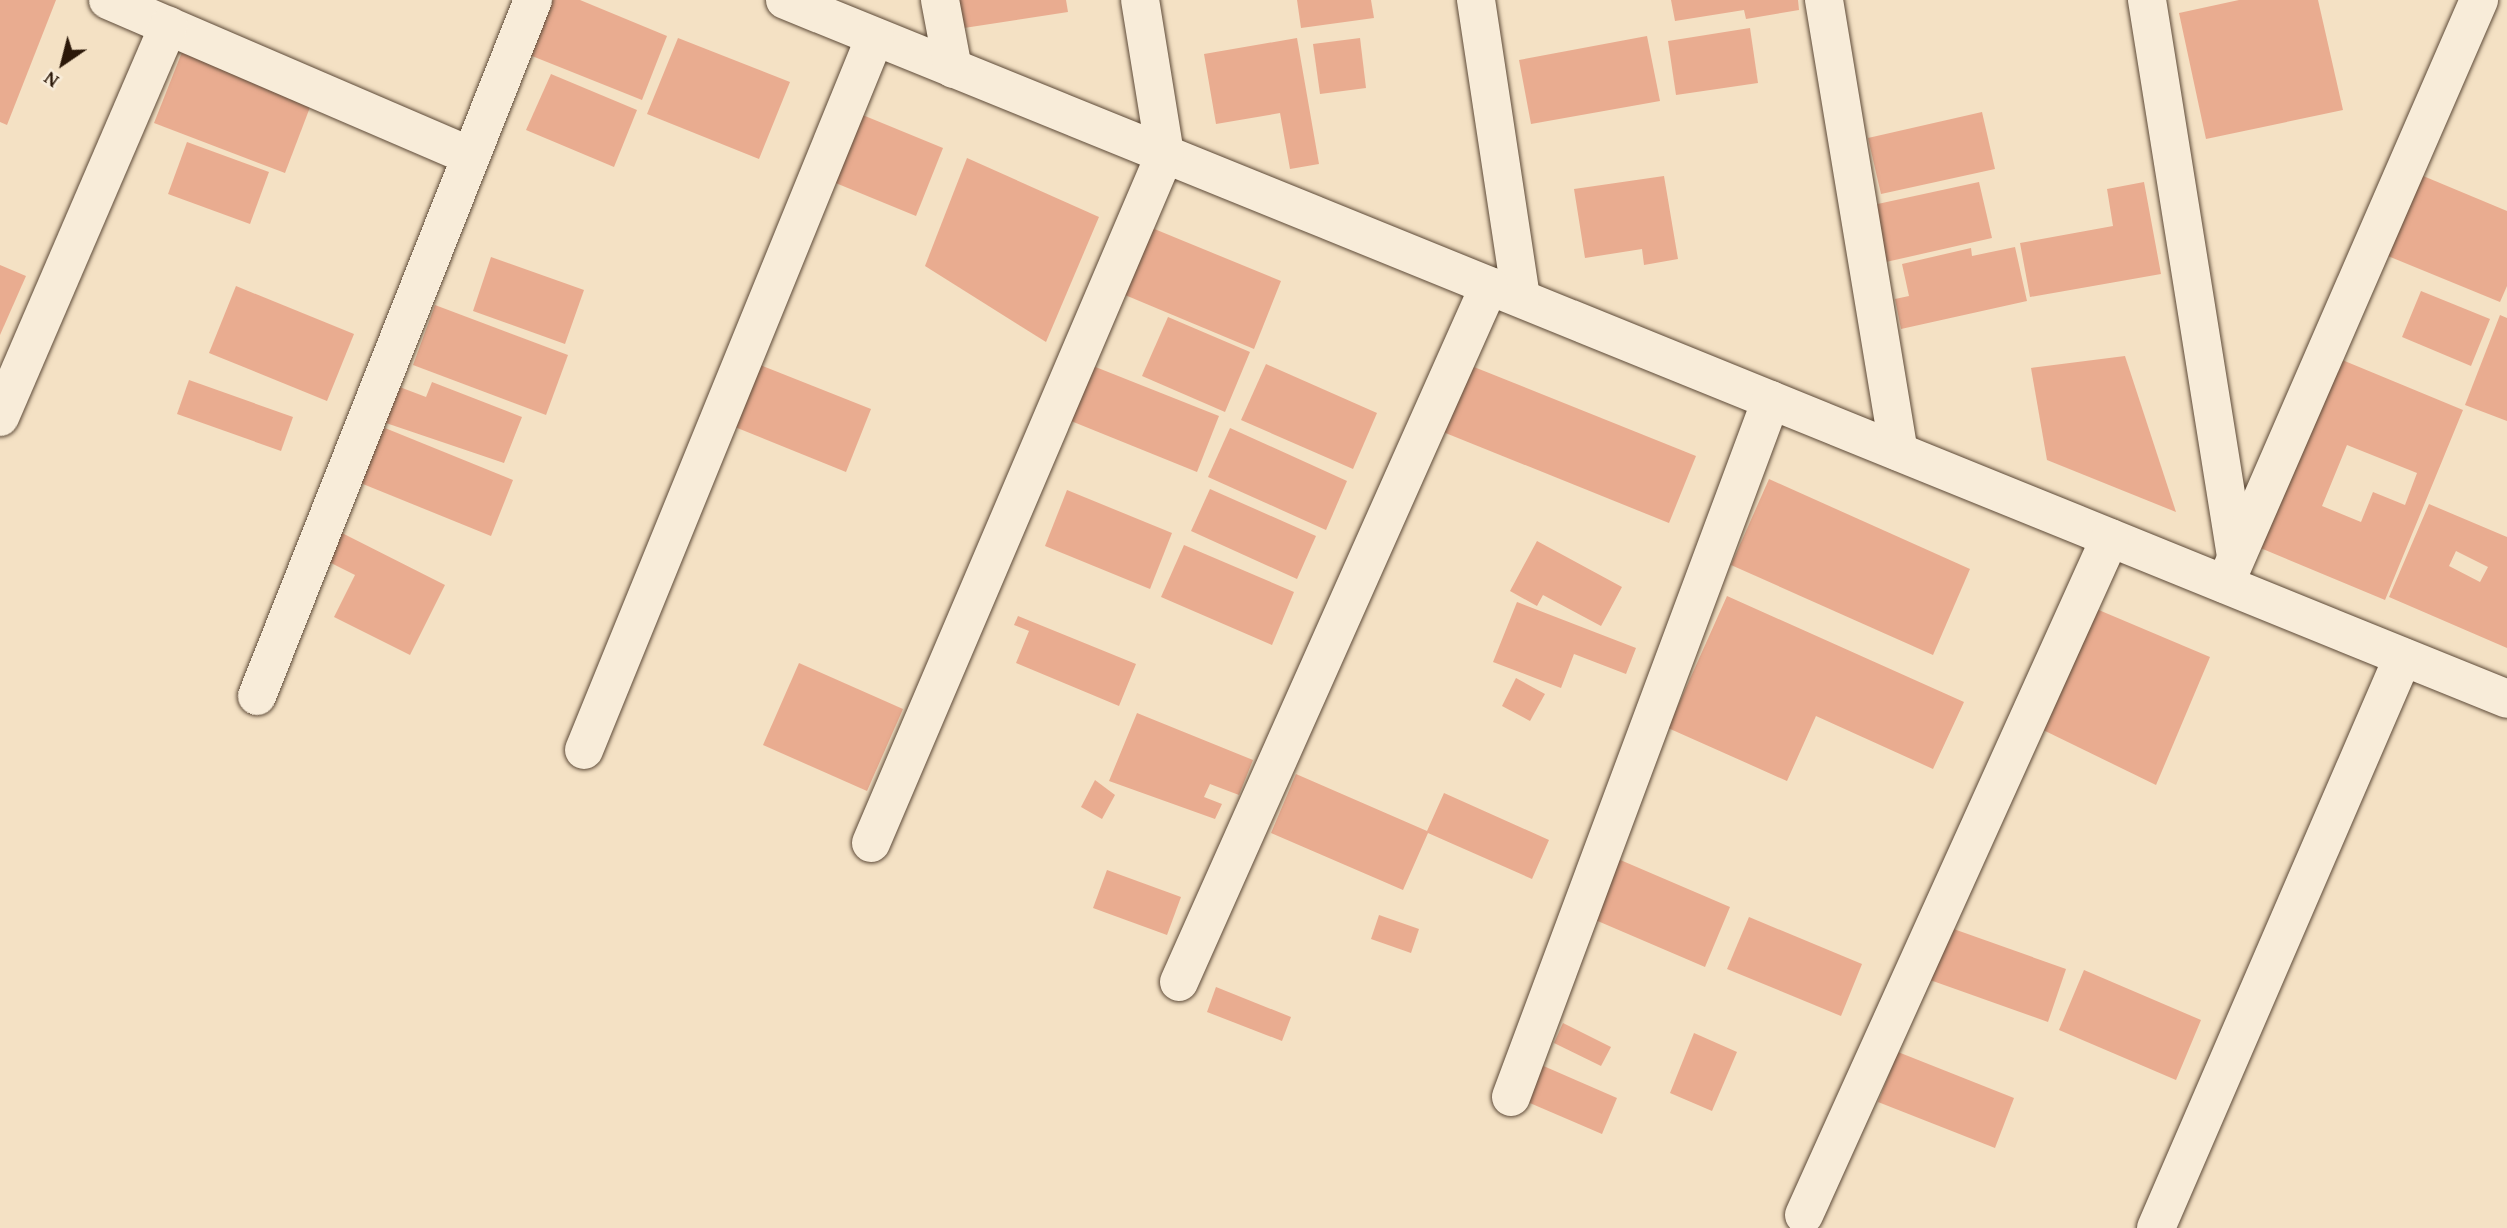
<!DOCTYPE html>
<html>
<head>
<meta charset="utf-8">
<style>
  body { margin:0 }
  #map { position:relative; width:2507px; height:1228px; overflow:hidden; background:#f4e1c4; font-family:"Gentium Book Plus",serif }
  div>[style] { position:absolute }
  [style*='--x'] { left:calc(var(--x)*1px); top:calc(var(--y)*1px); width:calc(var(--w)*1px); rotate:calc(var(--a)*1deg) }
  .building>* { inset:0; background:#e9ac90 }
  .roads { filter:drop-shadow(0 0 2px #5d4a38) drop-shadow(0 0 2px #5d4a38) }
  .minor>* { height:38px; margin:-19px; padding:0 19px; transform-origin:19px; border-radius:19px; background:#f8ecd9 }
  span { translate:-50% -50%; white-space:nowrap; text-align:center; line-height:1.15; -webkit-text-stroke:7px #f8ecd9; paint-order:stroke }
  .north { position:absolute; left:28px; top:28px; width:70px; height:70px; -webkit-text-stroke:5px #f8ecd9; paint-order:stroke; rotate:215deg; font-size:19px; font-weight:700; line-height:28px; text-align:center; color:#2b1809 }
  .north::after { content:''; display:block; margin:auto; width:24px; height:32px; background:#2b1809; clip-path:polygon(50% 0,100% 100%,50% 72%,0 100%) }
</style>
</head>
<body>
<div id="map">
  <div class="building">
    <div style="clip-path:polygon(0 0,56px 0,7px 125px,0 122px)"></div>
    <div style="clip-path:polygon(542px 0,580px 0,667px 36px,642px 100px,522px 52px)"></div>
    <div style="clip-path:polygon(959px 0,1066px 0,1068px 12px,964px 28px)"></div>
    <div style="clip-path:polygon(1297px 0,1371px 0,1374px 18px,1301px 28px)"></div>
    <div style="clip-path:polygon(1671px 0,1798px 0,1799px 10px,1746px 19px,1744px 10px,1675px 21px)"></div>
    <div style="clip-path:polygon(2239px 0,2318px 0,2343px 110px,2206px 139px,2179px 13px)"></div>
    <div style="clip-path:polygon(1750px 28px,1758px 83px,1676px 95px,1668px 41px)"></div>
    <div style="clip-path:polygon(1647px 36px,1660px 101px,1531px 124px,1519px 60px)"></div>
    <div style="clip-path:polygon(678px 38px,790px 82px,759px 159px,647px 114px)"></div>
    <div style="clip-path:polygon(1297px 38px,1319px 164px,1290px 169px,1280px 113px,1216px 124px,1204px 54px)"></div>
    <div style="clip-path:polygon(1360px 38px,1366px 88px,1320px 94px,1313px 44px)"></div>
    <div style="clip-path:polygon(182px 52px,312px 102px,285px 173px,154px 123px)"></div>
    <div style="clip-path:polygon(551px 74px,637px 110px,614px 167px,526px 130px)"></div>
    <div style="clip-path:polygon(848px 109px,943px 148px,916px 216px,821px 177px)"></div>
    <div style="clip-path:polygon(1982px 112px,1995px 169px,1881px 194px,1868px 138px)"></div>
    <div style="clip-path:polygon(187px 142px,269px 172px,250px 224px,168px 194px)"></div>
    <div style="clip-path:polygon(967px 158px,1099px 217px,1046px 342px,925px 266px)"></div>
    <div style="clip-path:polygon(2416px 173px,2507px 211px,2507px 286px,2500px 302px,2383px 254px)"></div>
    <div style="clip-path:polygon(1664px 176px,1678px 259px,1644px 265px,1642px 249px,1585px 258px,1574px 189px)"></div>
    <div style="clip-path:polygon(1979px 182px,1992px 238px,1886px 262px,1873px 205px)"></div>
    <div style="clip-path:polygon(2144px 182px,2161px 274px,2030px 297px,2020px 243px,2113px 226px,2107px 189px)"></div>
    <div style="clip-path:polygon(1152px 228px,1281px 281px,1254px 349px,1125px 295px)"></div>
    <div style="clip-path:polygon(2015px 247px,2027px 301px,1901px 329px,1895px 299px,1909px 296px,1902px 264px,1971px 248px,1972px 256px)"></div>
    <div style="clip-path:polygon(491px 257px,584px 290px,565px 344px,473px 311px)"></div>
    <div style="clip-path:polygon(0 265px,26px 276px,0 335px)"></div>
    <div style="clip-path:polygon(236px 286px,354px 334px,327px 401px,209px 353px)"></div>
    <div style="clip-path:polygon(2421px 291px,2490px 319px,2471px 366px,2402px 337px)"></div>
    <div style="clip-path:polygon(435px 305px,568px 355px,546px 415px,413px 365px)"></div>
    <div style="clip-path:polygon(2500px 315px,2507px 318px,2507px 421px,2465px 405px)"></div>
    <div style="clip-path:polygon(1168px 317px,1250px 352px,1225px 412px,1142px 376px)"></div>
    <div style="clip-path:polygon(2125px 356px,2176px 512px,2047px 460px,2031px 368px)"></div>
    <div style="clip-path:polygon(evenodd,2335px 357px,2463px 410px,2385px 600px,2258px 547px,2335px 357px,2347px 445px,2417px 473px,2405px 505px,2373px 492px,2361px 522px,2322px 506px,2347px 445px)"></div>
    <div style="clip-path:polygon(745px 359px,871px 409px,846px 472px,720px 421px)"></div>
    <div style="clip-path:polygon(1266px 364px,1377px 413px,1353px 469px,1241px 420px)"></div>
    <div style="clip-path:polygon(1469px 365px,1696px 456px,1669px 523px,1443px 432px)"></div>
    <div style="clip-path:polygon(1093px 366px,1219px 416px,1197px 472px,1071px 421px)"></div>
    <div style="clip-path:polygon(189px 380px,293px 417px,281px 451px,177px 414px)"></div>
    <div style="clip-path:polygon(432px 382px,522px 417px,504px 463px,383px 422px,397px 386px,426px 397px)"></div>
    <div style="clip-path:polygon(380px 426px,513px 480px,491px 536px,358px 482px)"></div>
    <div style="clip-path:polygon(1230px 428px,1347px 481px,1326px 530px,1208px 477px)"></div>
    <div style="clip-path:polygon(1769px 479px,1970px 569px,1933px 655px,1731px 565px)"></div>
    <div style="clip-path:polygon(1210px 489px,1316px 536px,1297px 579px,1191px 531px)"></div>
    <div style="clip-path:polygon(1067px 490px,1172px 533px,1150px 589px,1045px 546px)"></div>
    <div style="clip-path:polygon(evenodd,2429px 504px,2507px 537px,2507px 648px,2389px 597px,2429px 504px,2456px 551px,2488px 567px,2480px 582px,2449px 566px,2456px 551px)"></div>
    <div style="clip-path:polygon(338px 531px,445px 585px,410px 655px,334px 617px,355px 575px,323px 559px)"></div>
    <div style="clip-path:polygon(1537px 541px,1622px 587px,1601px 626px,1543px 595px,1537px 606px,1510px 591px)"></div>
    <div style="clip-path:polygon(1184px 545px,1294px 592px,1272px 645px,1161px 597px)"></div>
    <div style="clip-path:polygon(1727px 596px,1964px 702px,1933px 769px,1816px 716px,1787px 781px,1668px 728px)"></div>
    <div style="clip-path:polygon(1517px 602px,1636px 648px,1626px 674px,1574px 654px,1561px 688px,1493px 662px)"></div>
    <div style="clip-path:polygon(2094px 608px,2210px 657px,2156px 785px,2037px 727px)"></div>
    <div style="clip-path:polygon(1018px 616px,1136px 664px,1119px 706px,1016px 663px,1029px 631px,1014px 625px)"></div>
    <div style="clip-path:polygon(799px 663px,903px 709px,867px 791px,763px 745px)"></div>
    <div style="clip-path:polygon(1516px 678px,1545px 694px,1530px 721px,1502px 706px)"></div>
    <div style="clip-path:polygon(1137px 713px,1253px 760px,1239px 795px,1210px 784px,1204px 797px,1222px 804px,1215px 819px,1109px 781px)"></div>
    <div style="clip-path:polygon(1296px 774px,1427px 831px,1444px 793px,1549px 840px,1532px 879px,1428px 833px,1403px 890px,1271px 833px)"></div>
    <div style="clip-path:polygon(1095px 780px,1115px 795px,1102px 819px,1081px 807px)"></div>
    <div style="clip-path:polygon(1618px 859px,1730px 907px,1705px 967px,1593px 919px)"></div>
    <div style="clip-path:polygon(1107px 870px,1181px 897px,1167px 935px,1093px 908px)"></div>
    <div style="clip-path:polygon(1379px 915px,1419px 929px,1411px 953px,1371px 939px)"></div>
    <div style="clip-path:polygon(1749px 917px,1862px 964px,1841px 1016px,1727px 969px)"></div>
    <div style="clip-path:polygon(1948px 927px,2066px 969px,2048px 1022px,1930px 980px)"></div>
    <div style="clip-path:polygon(2084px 970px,2201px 1020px,2176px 1080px,2059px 1030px)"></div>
    <div style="clip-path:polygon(1216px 987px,1291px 1017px,1282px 1041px,1207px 1012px)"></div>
    <div style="clip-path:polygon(1563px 1023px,1611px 1047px,1601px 1066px,1554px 1043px)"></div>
    <div style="clip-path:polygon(1694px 1033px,1737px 1052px,1712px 1111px,1670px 1093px)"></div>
    <div style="clip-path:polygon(1898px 1052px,2014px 1098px,1995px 1148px,1878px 1102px)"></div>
    <div style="clip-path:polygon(1532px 1061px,1617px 1098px,1602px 1134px,1516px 1097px)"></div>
  </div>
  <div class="roads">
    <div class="minor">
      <div style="--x:108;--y:0;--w:395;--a:23.3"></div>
      <div style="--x:785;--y:0;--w:1858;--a:22.09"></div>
      <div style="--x:940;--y:0;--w:70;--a:79.3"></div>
      <div style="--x:1476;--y:0;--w:301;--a:81.4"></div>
      <div style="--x:1824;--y:0;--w:458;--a:80.6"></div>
      <div style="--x:2147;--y:0;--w:563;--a:80.91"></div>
      <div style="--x:0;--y:417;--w:426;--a:-66.7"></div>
      <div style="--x:2225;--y:584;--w:637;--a:-66.49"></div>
      <div style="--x:257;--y:696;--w:749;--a:-68.37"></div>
      <div style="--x:584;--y:750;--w:770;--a:-67.8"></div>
      <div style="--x:871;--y:843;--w:749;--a:-66.89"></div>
      <div style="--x:1165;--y:154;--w:156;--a:-99.2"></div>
      <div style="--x:1179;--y:982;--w:762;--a:-65.99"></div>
      <div style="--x:1511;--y:1097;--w:744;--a:-69.54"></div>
      <div style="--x:1804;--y:1215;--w:743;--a:-65.68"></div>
      <div style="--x:2156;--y:1228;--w:622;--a:-66.61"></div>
    </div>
  </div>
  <div class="north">N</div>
</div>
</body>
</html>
